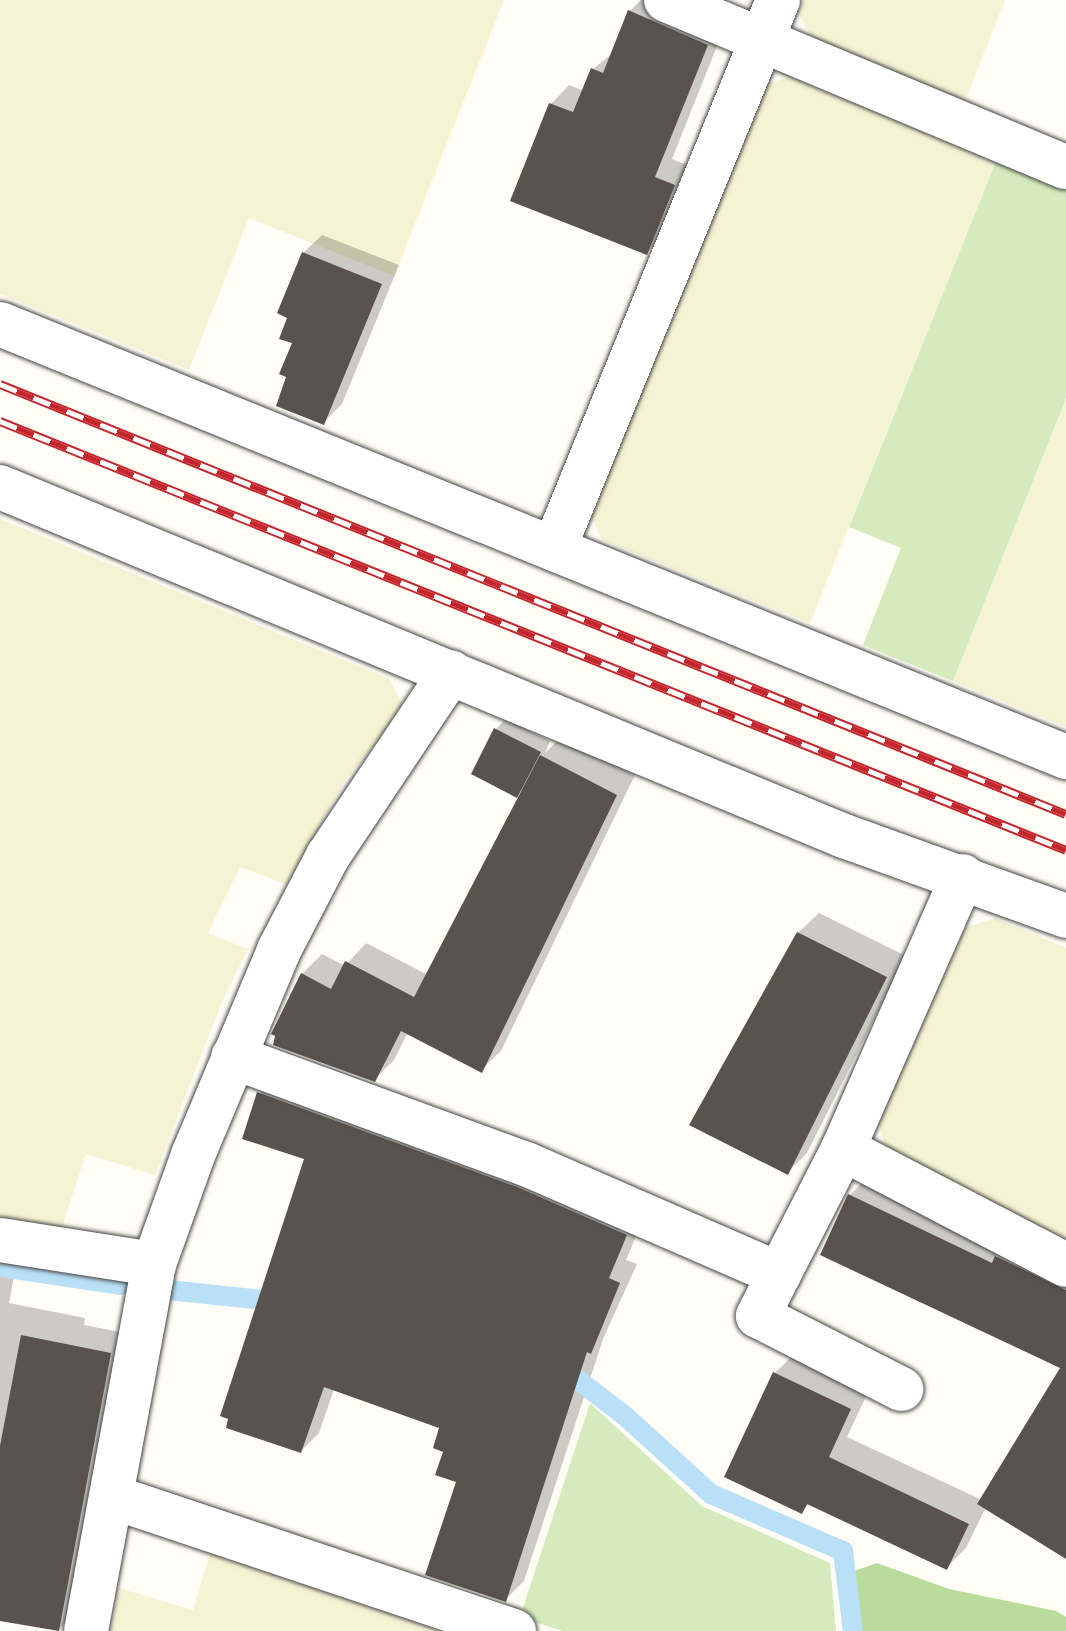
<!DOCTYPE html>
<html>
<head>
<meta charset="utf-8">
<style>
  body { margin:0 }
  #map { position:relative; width:1066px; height:1631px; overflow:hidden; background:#fffdf5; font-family:Spectral,serif }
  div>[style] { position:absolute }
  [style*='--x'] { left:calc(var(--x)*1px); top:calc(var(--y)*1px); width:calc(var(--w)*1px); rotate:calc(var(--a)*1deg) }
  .farmland>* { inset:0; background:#f6f3d4 }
  .green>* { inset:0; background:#d5ebbd }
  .forest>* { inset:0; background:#b9dc9c }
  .shadow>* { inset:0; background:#0003 }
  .stream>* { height:20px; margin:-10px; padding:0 10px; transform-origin:10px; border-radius:10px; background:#b9e0f7 }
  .building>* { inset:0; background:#5a524d }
  .roads { filter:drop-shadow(0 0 2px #444) drop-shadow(0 0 2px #444) }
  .minor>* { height:44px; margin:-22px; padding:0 22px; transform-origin:22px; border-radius:22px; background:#fff }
  .rail>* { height:9px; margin-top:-4.5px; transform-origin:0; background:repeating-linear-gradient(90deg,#fff 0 18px,#c4262e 0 36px); box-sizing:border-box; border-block:2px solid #c4262e }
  span { translate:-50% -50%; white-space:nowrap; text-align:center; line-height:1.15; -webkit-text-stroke:8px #fff; paint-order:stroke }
</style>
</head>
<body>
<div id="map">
  <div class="farmland">
    <div style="clip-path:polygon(0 0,504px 0,394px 276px,249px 218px,189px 370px,0 294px)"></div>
    <div style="clip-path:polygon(804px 0,1005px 0,965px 101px,813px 40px,798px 13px)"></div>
    <div style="clip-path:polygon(792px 76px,997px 159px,810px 623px,602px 540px,591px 516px,765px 85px)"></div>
    <div style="clip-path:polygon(1066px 400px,1066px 727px,953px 681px)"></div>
    <div style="clip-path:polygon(0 519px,390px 679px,404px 708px,344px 782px,288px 885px,240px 867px,208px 933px,248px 949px,221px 1004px,155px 1175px,86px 1154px,61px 1230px,0 1219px)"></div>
    <div style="clip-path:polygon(995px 918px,1066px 948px,1066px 1243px,886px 1149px,877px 1117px,965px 928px)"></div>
    <div style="clip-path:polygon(212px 1547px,464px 1631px,111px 1631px,119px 1588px,193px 1610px)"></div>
  </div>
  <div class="green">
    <div style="clip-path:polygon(997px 159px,1066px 187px,1066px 399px,953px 681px,863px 645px,901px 548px,849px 527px)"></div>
    <div style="clip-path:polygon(590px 1403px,702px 1506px,830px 1563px,836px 1631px,562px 1631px,520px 1617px)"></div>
  </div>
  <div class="forest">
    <div style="clip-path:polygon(877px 1563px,949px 1589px,1056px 1611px,1066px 1617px,1066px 1631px,862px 1631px,854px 1571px)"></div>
  </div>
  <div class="shadow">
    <div style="clip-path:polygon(641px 0,665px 0,725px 26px,672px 159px,692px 167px,665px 234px,647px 252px,551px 104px,569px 85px,584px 91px,593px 69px,614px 52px,630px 11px)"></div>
    <div style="clip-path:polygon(322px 235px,399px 265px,342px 404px,324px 422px,289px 376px,294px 342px,290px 316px,303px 253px)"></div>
    <div style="clip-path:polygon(506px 719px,550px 741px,545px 753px,561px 737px,635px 775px,501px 1051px,481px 1070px,408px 1032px,394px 1060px,374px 1080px,302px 974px,322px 954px,345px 966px,366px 943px,428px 975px,524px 788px,516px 795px,496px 729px)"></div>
    <div style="clip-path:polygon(819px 913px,906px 956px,807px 1153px,787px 1173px,798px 933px)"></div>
    <div style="clip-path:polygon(277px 1075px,644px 1217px,626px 1260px,637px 1264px,603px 1339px,524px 1581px,505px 1600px,445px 1451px,442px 1426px,334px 1389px,319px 1433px,301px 1451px,307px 1158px,259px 1094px)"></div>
    <div style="clip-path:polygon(866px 1179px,1066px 1266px,1066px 1347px,850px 1195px)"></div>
    <div style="clip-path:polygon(0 1261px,16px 1265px,9px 1303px,85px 1318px,84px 1325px,130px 1334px,78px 1610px,58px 1630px,0 1619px)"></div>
    <div style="clip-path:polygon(795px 1353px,870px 1388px,847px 1437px,982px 1500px,1066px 1362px,1066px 1556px,986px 1507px,966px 1548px,946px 1568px,810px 1503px,802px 1511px,775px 1373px)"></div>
  </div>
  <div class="stream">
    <div style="--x:0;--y:1267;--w:121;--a:8.5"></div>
    <div style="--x:168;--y:1290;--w:116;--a:6"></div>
    <div style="--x:556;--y:1363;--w:87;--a:37.5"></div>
    <div style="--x:625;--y:1416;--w:116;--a:42.2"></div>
    <div style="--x:711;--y:1494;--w:144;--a:23.4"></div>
    <div style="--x:843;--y:1551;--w:81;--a:82.9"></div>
  </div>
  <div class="building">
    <div style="clip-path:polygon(628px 10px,708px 45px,655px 177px,675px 185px,647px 255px,510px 201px,549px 103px,573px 112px,591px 68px,603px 73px)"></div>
    <div style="clip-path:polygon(302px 252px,382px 284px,324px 425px,276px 406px,286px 377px,279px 374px,292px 343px,279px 339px,287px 318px,277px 313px)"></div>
    <div style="clip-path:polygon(494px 728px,541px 752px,517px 798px,471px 774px)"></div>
    <div style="clip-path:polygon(540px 755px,617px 795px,482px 1073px,401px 1031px,375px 1082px,273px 1045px,275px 1036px,271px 1034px,301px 973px,331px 989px,345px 961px,414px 997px)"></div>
    <div style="clip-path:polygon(797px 932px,887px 977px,788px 1175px,689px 1125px)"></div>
    <div style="clip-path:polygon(257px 1092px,517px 1187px,627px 1235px,609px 1278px,620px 1283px,591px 1354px,587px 1352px,506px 1602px,425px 1575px,456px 1482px,435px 1475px,443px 1452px,433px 1448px,439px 1428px,324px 1387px,301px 1453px,226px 1428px,228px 1419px,220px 1416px,304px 1159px,242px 1139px)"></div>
    <div style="clip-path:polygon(848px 1194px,992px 1263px,995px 1256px,1066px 1290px,1066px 1559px,977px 1504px,1060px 1368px,820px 1255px)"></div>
    <div style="clip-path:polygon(21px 1335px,111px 1353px,59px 1631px,0 1621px,0 1446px)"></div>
    <div style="clip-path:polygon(773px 1372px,851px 1409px,829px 1457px,969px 1524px,947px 1570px,807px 1504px,802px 1514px,724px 1477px)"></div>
  </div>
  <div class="roads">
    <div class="minor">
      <div style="--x:666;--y:0;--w:433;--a:22.7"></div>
      <div style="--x:0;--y:324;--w:1151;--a:22.11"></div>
      <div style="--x:0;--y:487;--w:913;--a:22.47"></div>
      <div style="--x:844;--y:836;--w:236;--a:19.8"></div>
      <div style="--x:554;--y:549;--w:593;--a:-67.8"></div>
      <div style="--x:233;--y:1057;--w:312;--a:20.1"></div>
      <div style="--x:526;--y:1164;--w:276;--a:23.5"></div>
      <div style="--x:779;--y:1274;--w:140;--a:-62.9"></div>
      <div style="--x:843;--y:1149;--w:298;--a:-66.3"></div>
      <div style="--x:843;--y:1149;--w:251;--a:27.5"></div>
      <div style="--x:0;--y:1240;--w:156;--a:8.9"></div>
      <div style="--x:779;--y:1274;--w:47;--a:116.6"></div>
      <div style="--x:758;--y:1316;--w:161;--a:27"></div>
      <div style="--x:113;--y:1497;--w:423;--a:18.5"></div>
      <div style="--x:86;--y:1631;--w:373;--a:-79.5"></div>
      <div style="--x:154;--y:1264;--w:116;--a:-70.3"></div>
      <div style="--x:193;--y:1155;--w:222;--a:-67.2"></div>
      <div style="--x:279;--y:950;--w:106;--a:-62.5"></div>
      <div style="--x:328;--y:856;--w:221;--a:-56.2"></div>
    </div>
  </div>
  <div class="rail">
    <div style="--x:0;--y:384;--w:1149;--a:21.97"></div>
    <div style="--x:0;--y:421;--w:1149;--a:21.92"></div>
  </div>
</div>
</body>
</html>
